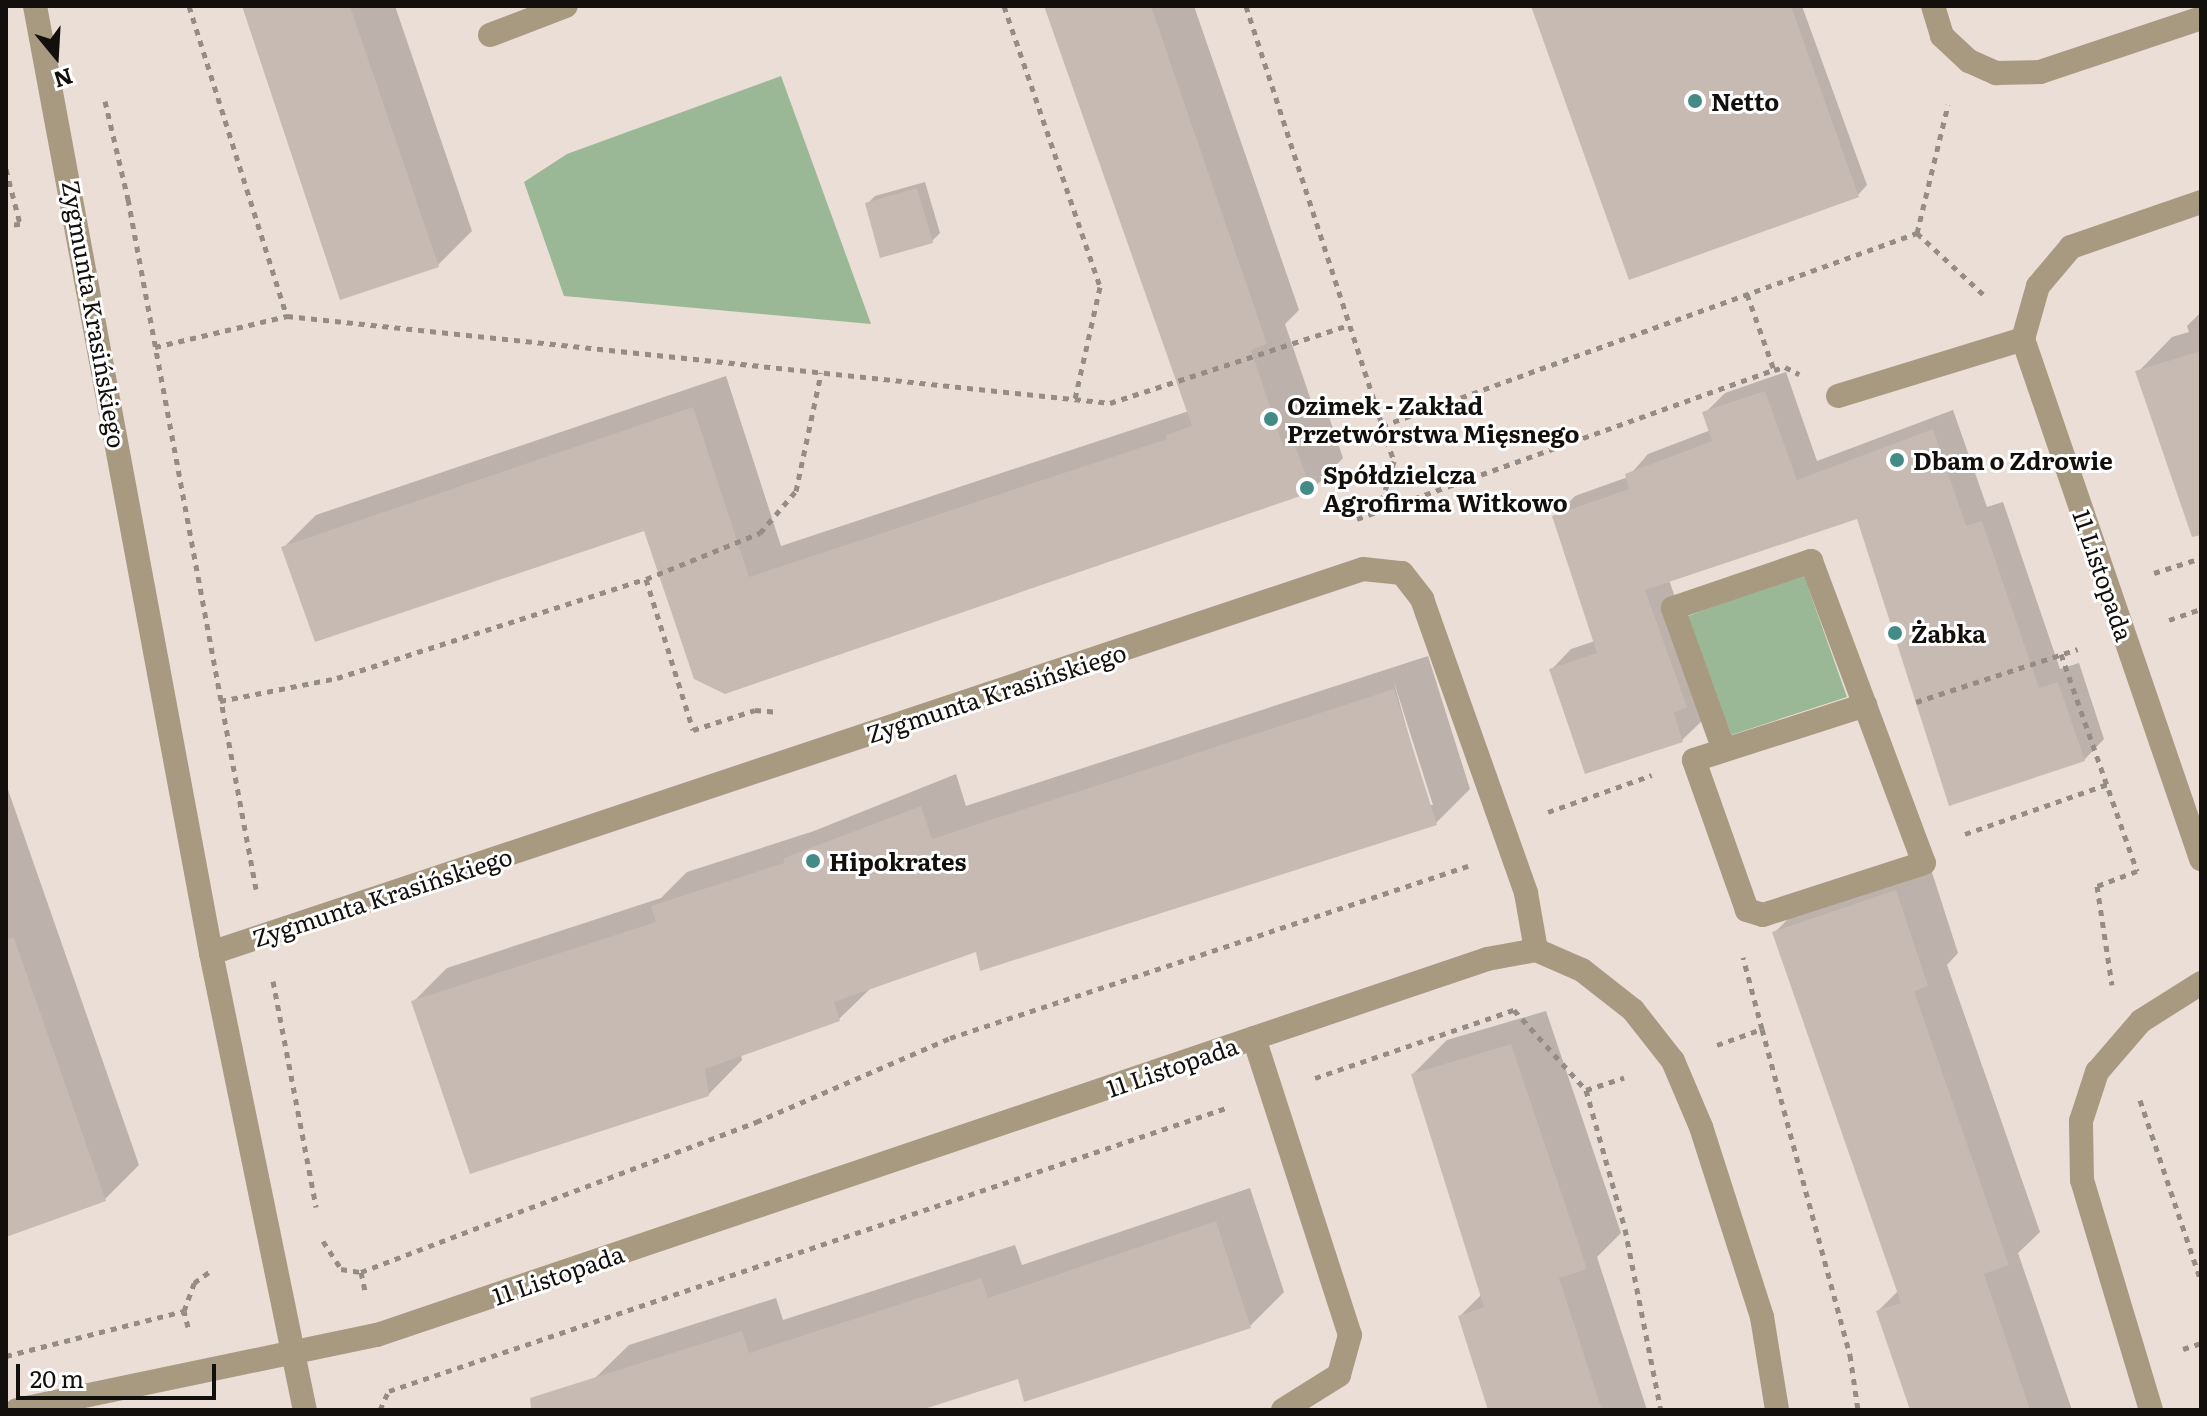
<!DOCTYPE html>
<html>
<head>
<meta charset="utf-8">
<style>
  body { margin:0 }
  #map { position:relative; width:2207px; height:1416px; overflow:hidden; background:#ebded6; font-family:Literata,serif }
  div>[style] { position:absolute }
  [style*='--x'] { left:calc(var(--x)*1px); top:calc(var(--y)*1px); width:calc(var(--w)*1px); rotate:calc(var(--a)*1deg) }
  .green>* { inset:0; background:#9ab796 }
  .shadow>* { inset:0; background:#0003 }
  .building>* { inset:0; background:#c7bab3 }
  .path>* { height:5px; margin-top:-2.5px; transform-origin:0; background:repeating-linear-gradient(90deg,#958c86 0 6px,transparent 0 12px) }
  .lane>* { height:24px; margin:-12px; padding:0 12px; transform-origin:12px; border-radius:12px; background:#a89a81 }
  .street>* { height:24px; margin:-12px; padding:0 12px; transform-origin:12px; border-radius:12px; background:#a89a81 }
  .dots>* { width:22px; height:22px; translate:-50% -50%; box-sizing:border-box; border:4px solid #fff; border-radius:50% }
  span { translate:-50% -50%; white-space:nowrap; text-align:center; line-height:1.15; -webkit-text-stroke:6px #fff; paint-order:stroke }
  .poi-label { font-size:24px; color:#130f0c; font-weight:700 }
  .left { translate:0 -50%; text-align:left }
  .street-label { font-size:24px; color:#130f0c }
  .frame { position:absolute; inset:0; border:8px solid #130f0c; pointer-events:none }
  .north { position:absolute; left:16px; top:16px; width:80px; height:80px; -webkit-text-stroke:6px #fff; paint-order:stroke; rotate:162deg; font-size:22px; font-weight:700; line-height:32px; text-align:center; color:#130f0c }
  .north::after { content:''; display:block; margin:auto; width:28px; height:36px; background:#130f0c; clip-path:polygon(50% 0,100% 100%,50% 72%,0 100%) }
  .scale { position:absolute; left:16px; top:1364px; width:200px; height:36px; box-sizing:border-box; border:4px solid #130f0c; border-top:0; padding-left:10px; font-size:24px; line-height:28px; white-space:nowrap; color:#130f0c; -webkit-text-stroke:6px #fff; paint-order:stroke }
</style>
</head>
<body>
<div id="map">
  <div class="green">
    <div style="clip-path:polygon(781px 76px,871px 324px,564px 296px,524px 182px,567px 154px)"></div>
    <div style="clip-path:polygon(1803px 573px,1847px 697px,1731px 735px,1688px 616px)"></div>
  </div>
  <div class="shadow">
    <div style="clip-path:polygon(244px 6px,395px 6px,472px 231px,438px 265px)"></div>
    <div style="clip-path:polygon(1046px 6px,1194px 6px,1299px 310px,1285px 324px,1316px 415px,1327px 411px,1343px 458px,1311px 491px,725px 692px,646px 528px,284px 547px,316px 515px,726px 376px,781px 546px,1189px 411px)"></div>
    <div style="clip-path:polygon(1533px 6px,1802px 6px,1867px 185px,1858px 195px)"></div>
    <div style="clip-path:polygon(925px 182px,940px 233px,932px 241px,867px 204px,875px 196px)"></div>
    <div style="clip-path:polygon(2201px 312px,2201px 504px,2138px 372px,2172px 337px,2189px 332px,2187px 326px)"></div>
    <div style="clip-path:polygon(1786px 372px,1817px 461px,1953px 410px,1987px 507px,2003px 502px,2060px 669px,2079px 663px,2104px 739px,2084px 760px,1858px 517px,1669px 580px,1706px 685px,1703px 720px,1682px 740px,1551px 670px,1571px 649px,1595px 641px,1555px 516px,1575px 496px,1628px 477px,1648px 454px,1711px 430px,1705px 413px,1725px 393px)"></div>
    <div style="clip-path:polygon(evenodd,1428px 656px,1470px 789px,1436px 823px,978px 949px,872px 987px,839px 1019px,741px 1054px,742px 1060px,708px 1095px,413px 1002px,447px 968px,661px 898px,687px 872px,814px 831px,956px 774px,966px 806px,1428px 656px,1393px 679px,1433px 805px,1428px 805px,1393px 679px)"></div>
    <div style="clip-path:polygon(6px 784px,139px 1165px,105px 1199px,6px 1235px)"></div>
    <div style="clip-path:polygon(1928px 860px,1958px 953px,1947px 965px,2040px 1232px,2018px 1253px,2072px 1410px,1912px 1410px,1878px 1311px,1899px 1290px,1775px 932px,1806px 901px)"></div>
    <div style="clip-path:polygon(1546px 1011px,1621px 1233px,1597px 1257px,1647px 1410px,1490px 1410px,1460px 1316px,1482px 1294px,1413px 1074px,1447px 1040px)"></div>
    <div style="clip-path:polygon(1250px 1188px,1284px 1292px,1250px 1326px,1020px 1376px,915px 1410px,605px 1410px,594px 1379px,629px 1345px,776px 1298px,783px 1320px,1015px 1245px,1022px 1265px)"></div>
  </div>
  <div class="building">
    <div style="clip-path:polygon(242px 6px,350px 6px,439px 267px,340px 300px)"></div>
    <div style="clip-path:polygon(1044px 6px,1151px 6px,1267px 344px,1251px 350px,1283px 446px,1294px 442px,1312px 492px,725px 694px,694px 679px,644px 531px,315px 642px,281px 547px,693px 407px,749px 577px,1167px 439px,1166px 435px,1192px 426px)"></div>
    <div style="clip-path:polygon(1531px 6px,1791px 6px,1859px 197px,1629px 280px)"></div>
    <div style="clip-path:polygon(917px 188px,933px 243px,880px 258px,865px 203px)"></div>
    <div style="clip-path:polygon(2201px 351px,2201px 535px,2192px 537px,2135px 371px)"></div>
    <div style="clip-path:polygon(1765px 391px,1797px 480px,1933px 429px,1966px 526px,1982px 521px,2039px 688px,2058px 682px,2085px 761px,1949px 806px,1857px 519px,1645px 590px,1687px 707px,1674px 713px,1683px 742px,1585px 774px,1549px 669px,1597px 653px,1552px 516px,1629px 489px,1625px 474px,1712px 441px,1702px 412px)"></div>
    <div style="clip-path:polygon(1394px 689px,1437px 825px,980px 971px,976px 952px,834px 1002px,840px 1021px,705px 1069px,709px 1096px,470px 1174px,411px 1001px,656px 922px,651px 906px,784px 863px,784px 858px,921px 806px,932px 839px)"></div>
    <div style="clip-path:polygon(1896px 890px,1928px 986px,1914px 991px,2009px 1265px,1984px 1274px,2030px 1410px,1910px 1410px,1876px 1311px,1901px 1303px,1772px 932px)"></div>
    <div style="clip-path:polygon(14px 938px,106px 1201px,6px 1237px,6px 939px)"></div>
    <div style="clip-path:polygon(1511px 1044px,1587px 1269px,1559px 1278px,1602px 1410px,1488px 1410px,1458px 1316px,1484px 1307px,1411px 1074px)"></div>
    <div style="clip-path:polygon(1216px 1221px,1251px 1328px,1024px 1402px,1018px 1379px,921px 1410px,531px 1410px,530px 1398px,742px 1331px,749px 1353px,981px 1278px,988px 1298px)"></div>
  </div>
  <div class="path">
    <div style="--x:189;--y:6;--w:325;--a:72.5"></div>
    <div style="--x:1004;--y:6;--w:297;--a:71.1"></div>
    <div style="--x:1100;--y:287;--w:115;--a:102.6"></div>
    <div style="--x:1246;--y:6;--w:478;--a:72"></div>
    <div style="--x:1394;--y:461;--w:52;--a:106.7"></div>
    <div style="--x:105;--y:101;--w:101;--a:76.8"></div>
    <div style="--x:128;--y:199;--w:702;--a:79.49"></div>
    <div style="--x:6;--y:169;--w:57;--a:75.7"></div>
    <div style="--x:20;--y:224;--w:14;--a:176"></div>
    <div style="--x:1917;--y:233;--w:132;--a:-76.4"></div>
    <div style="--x:1747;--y:294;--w:81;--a:70.4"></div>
    <div style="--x:155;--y:347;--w:136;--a:-13.2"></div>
    <div style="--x:287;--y:316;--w:828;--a:6.03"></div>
    <div style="--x:1110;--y:403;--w:251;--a:-18.1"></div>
    <div style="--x:1382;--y:426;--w:569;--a:-19.84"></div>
    <div style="--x:1917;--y:233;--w:94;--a:42.8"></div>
    <div style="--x:1357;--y:519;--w:443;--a:-19.7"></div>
    <div style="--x:1774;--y:370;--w:11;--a:-15"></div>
    <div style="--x:1785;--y:367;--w:16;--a:27"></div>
    <div style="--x:2154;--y:573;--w:49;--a:-17.7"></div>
    <div style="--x:646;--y:579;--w:158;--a:72.7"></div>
    <div style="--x:693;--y:730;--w:65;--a:-17.9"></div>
    <div style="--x:755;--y:710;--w:21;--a:5"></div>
    <div style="--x:2169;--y:620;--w:34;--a:-19"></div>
    <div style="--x:2061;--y:654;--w:230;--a:70.7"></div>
    <div style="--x:2137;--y:871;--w:43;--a:159.4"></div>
    <div style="--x:2097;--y:886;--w:100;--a:81.4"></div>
    <div style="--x:220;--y:701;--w:119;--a:-11.1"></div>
    <div style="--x:337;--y:678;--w:324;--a:-17.8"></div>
    <div style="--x:646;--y:579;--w:123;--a:-22"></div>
    <div style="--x:760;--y:533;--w:55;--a:-49.4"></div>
    <div style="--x:796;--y:491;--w:121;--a:-78"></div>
    <div style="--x:1916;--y:702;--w:170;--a:-18.1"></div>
    <div style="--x:1548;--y:812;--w:110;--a:-19.6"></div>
    <div style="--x:1965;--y:834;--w:151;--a:-19.3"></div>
    <div style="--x:273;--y:981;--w:230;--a:79.2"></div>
    <div style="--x:1762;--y:1029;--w:338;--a:74.9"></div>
    <div style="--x:1850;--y:1355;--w:56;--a:81.7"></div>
    <div style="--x:1717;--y:1045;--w:48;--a:-19.6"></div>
    <div style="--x:1762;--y:1029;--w:74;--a:-104.8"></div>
    <div style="--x:1315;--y:1078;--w:210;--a:-18.9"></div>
    <div style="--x:1514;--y:1010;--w:108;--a:48"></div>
    <div style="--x:1586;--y:1090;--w:144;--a:74.3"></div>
    <div style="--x:1625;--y:1229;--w:185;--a:78.8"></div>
    <div style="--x:1586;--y:1090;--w:40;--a:-18"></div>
    <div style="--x:2140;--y:1100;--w:191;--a:71.4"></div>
    <div style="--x:323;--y:1241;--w:33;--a:57"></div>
    <div style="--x:341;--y:1269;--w:20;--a:9"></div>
    <div style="--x:361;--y:1272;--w:423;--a:-20.8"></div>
    <div style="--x:756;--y:1122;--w:211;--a:-23.4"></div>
    <div style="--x:950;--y:1038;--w:546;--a:-18.37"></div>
    <div style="--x:361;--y:1272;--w:19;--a:78"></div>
    <div style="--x:188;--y:1327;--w:16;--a:-104"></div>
    <div style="--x:184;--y:1311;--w:30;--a:-70"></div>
    <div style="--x:194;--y:1283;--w:22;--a:-36"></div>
    <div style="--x:2183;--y:1349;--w:19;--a:-18"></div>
    <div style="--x:6;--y:1356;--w:184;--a:-14.2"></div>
    <div style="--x:389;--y:1391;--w:884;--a:-18.68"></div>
    <div style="--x:380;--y:1410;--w:22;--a:-66"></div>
  </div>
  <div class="lane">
    <div style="--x:1838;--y:396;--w:194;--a:-17.1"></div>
    <div style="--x:1254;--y:1038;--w:312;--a:72.1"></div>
    <div style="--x:1350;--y:1335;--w:41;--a:105.4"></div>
    <div style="--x:1339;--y:1375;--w:66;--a:148"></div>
  </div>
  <div class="street">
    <div style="--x:35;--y:6;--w:963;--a:79.47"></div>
    <div style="--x:211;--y:953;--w:467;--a:78.4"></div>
    <div style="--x:1933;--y:6;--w:31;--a:73"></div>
    <div style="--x:1942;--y:36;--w:37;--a:43"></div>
    <div style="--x:1969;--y:61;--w:30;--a:24"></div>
    <div style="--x:1996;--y:73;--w:44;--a:-1.3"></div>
    <div style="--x:2040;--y:72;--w:170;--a:-18.5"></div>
    <div style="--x:490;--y:35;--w:81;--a:-20.9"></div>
    <div style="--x:2201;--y:202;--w:138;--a:160.9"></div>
    <div style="--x:2071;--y:247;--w:51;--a:130.2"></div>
    <div style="--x:2038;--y:286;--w:55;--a:105.8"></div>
    <div style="--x:2023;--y:339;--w:550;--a:71.1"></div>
    <div style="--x:1724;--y:750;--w:151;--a:-109.8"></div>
    <div style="--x:1673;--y:608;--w:146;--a:-18.8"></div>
    <div style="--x:1811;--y:561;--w:322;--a:69.5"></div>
    <div style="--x:1924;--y:863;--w:169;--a:162.1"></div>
    <div style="--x:1763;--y:915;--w:17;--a:-163"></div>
    <div style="--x:1747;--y:910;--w:159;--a:-109.5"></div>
    <div style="--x:1694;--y:760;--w:180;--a:-17.8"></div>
    <div style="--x:211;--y:953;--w:1214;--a:-18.43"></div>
    <div style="--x:1363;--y:569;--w:39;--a:6"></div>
    <div style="--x:1402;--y:573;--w:33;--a:52"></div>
    <div style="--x:1422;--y:599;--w:312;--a:70.5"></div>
    <div style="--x:1526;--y:893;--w:58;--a:80"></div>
    <div style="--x:17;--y:1410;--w:368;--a:-11.8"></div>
    <div style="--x:377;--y:1335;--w:1172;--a:-18.71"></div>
    <div style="--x:1487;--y:959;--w:50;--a:-10.4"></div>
    <div style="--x:1536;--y:950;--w:50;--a:23.5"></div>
    <div style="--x:1582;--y:970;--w:65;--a:38.1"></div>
    <div style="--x:1633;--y:1010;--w:65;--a:51.9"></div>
    <div style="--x:1673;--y:1061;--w:72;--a:67"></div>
    <div style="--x:1701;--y:1127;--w:200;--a:72.2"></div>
    <div style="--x:1762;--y:1317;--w:94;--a:80.8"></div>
    <div style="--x:2151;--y:1410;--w:240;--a:-106.7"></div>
    <div style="--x:2082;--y:1180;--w:59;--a:-91"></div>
    <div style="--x:2081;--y:1121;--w:52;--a:-71.9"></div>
    <div style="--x:2097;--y:1072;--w:67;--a:-49.2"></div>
    <div style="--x:2141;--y:1021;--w:71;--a:-32.3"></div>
  </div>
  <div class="dots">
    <div style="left:1695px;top:101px;background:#448b86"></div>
    <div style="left:1271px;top:419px;background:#448b86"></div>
    <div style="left:1897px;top:460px;background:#448b86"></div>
    <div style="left:1307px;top:488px;background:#448b86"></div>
    <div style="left:1895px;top:633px;background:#448b86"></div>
    <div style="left:813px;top:861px;background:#448b86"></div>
  </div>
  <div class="poi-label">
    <span class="left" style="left:1711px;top:101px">Netto</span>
    <span class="left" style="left:1287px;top:419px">Ozimek - Zakład<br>Przetwórstwa Mięsnego</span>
    <span class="left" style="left:1913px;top:460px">Dbam o Zdrowie</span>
    <span class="left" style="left:1323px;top:488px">Spółdzielcza<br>Agrofirma Witkowo</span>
    <span class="left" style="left:1911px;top:633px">Żabka</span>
    <span class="left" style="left:829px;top:861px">Hipokrates</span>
  </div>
  <div class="street-label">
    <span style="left:95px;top:314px;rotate:80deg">Zygmunta Krasińskiego</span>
    <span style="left:2104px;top:575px;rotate:71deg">11 Listopada</span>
    <span style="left:996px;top:692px;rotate:-18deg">Zygmunta Krasińskiego</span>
    <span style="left:382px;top:896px;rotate:-18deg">Zygmunta Krasińskiego</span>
    <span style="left:1172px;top:1066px;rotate:-19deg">11 Listopada</span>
    <span style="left:558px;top:1274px;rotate:-19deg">11 Listopada</span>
  </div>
  <div class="frame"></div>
  <div class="north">N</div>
  <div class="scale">20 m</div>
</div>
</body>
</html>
